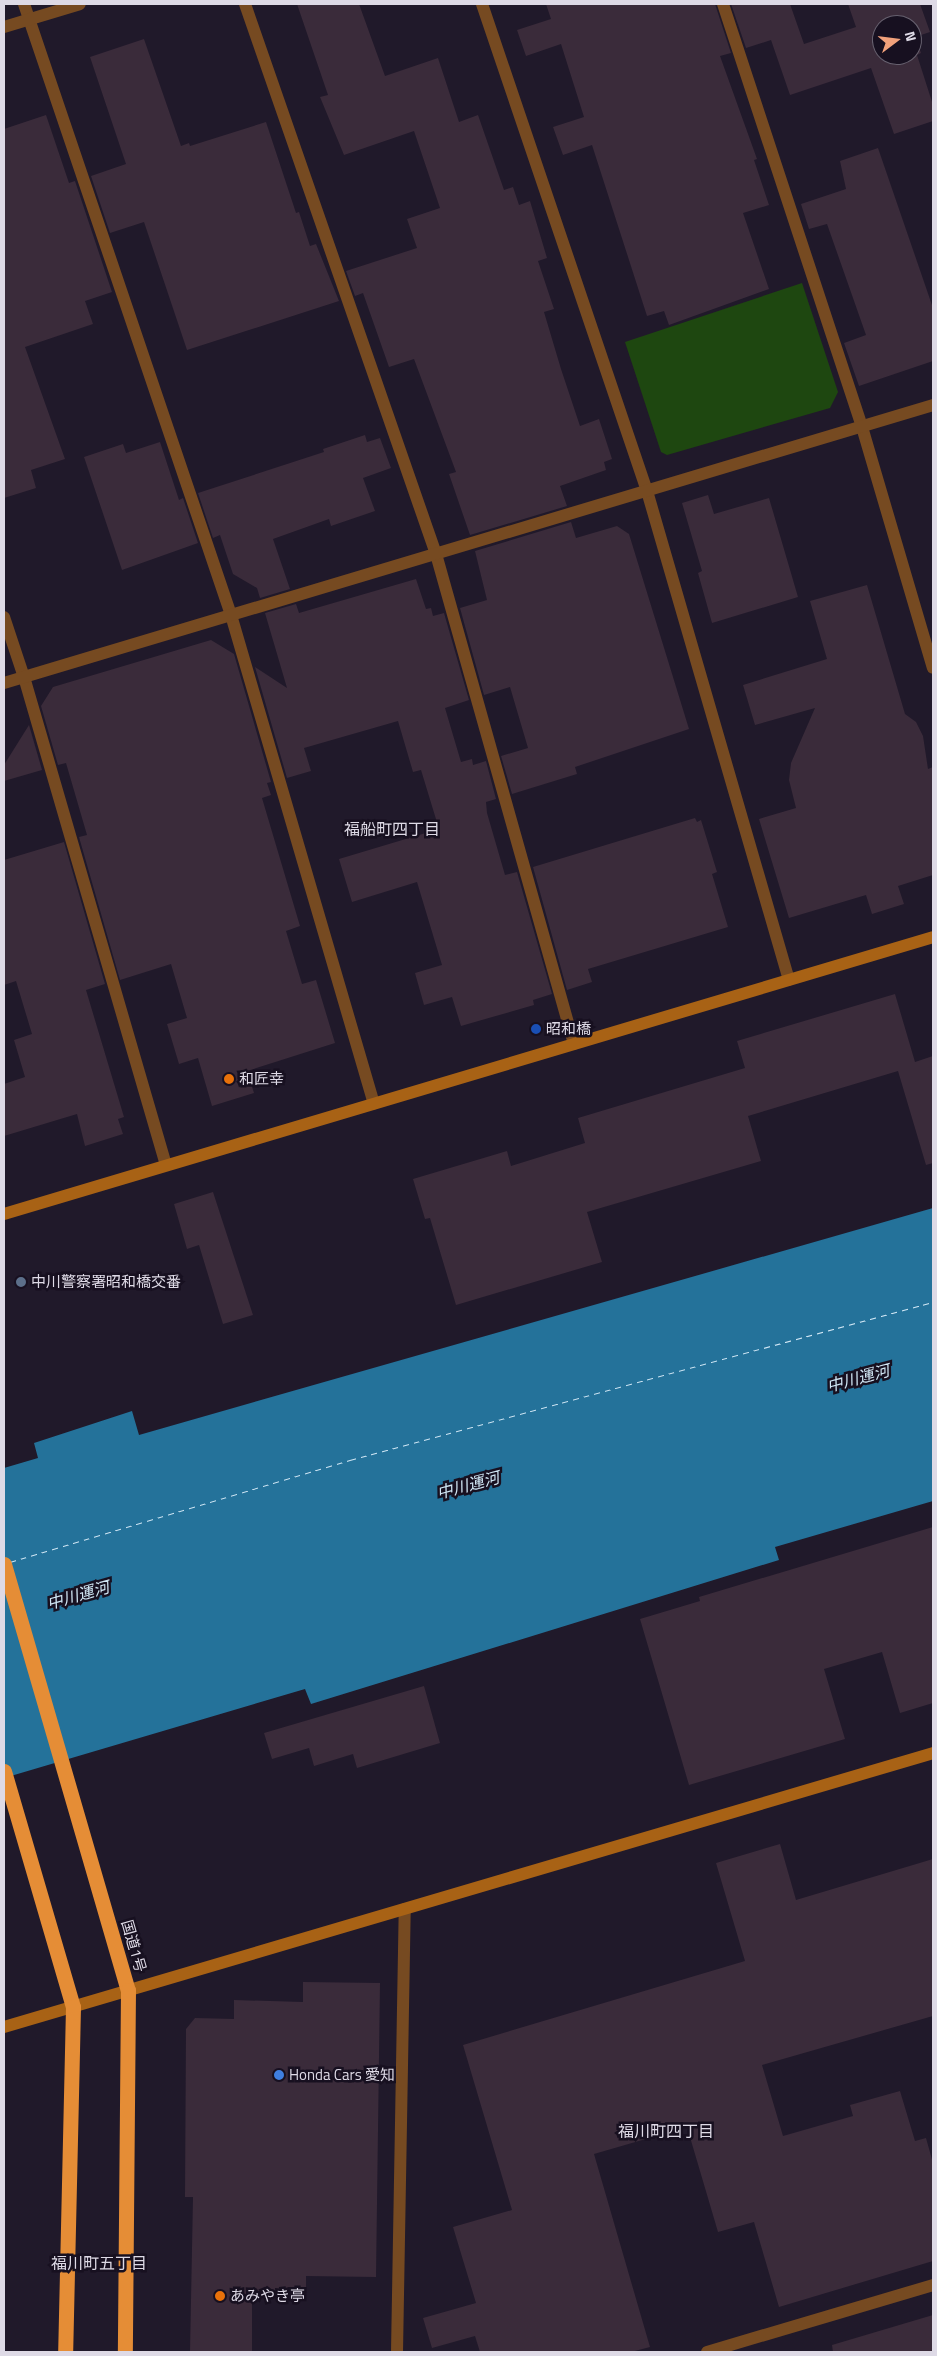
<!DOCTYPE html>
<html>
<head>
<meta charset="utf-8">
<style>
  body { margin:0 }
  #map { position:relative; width:937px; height:2356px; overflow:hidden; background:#20192a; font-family:"Titillium Web","Noto Sans JP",sans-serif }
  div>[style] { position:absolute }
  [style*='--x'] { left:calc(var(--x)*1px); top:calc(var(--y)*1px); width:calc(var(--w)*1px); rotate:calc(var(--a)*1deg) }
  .green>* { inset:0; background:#1e4710 }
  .water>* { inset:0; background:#24729a }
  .ferry>* { height:1px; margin-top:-0.5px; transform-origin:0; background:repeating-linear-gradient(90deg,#d1e7f5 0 6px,transparent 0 11px) }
  .building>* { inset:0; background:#3a2b3a }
  .street>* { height:12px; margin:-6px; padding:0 6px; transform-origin:6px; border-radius:6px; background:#764a21 }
  .secondary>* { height:12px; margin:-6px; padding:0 6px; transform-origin:6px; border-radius:6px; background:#a86215 }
  .highway>* { height:15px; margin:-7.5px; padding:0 7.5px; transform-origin:7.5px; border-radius:7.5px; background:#e58d36 }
  .dots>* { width:14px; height:14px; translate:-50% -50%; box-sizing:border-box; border:2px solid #171020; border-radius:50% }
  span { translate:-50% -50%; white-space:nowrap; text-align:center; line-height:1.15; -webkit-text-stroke:5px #171020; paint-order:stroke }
  .poi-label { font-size:15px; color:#dedae6 }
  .left { translate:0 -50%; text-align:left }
  .street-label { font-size:15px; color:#dedae6 }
  .neighbourhood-label { font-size:16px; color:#dedae6 }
  .water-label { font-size:16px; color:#d1e7f5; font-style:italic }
  .frame { position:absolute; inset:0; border:5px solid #dedae6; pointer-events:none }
  .north { position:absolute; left:872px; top:15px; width:50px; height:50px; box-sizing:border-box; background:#171020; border:1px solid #67616f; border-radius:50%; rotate:75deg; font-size:14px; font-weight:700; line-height:20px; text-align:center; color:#dedae6 }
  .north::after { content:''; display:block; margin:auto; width:18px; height:22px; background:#f1a17b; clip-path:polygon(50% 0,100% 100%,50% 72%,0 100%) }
</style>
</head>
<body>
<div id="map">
  <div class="green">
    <div style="clip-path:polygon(802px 283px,838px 392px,830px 408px,667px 455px,661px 452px,625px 342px)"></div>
  </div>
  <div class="water">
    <div style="clip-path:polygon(933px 1208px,933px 1501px,775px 1547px,779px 1560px,311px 1704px,305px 1689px,4px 1778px,4px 1468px,38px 1458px,34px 1443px,132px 1411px,139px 1435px)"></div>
  </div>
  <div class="ferry">
    <div style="--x:10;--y:1562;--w:355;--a:-16.7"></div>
    <div style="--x:350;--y:1460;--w:604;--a:-15.16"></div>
  </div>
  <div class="building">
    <div style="clip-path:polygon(297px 4px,359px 4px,385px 76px,438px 58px,459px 122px,478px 115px,504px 190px,513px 187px,519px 205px,530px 201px,547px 258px,538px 261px,554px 309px,544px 312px,561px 369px,580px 426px,599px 419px,612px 459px,604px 462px,606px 470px,560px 486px,567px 506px,470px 535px,449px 474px,456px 472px,414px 359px,389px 367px,363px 293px,355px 296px,346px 271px,417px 248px,407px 219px,440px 208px,414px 131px,344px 155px,320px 97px,328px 95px)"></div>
    <div style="clip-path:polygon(546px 4px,715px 4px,731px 53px,720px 56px,757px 159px,754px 160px,769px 205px,743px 213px,769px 289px,669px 325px,664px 311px,647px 316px,592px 145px,563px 155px,553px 127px,584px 117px,561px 44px,526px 56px,517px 30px,551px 19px)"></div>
    <div style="clip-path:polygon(evenodd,731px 4px,790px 4px,804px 44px,856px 27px,848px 4px,920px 4px,930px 32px,915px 37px,921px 53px,917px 55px,933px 105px,933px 121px,894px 134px,871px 68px,790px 95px,771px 40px,746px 48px,731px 4px,882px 25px,912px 25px,912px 55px,882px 55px,882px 25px)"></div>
    <div style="clip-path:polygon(144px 39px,181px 146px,189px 143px,190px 146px,266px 122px,296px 213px,299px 212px,310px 246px,316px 244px,339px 301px,187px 350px,144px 222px,110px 233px,91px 176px,126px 164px,90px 57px)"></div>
    <div style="clip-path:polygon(46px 115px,69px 183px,75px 181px,112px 292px,85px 301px,93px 324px,25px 347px,65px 459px,31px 470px,36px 488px,4px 498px,4px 129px)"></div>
    <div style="clip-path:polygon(878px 148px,933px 308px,933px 361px,859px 386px,844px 343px,866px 335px,827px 224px,809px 229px,801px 204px,846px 189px,840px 161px)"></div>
    <div style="clip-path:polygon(365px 435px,367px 442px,380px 438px,391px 468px,363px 478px,375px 511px,331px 526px,329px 519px,273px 539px,290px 589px,260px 598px,257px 588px,233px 574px,220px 535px,213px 538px,198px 493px,324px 452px,323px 449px)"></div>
    <div style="clip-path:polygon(160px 442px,179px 500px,183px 498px,198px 543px,122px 570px,84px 457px,123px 444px,126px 453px)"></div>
    <div style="clip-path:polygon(708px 495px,714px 514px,769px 498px,798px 597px,712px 623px,698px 573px,702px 571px,682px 503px)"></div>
    <div style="clip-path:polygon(571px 522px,576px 538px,617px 526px,629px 534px,689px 729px,575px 767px,577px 774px,512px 794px,501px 756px,528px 748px,510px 687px,484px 695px,460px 608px,487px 600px,475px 551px)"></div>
    <div style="clip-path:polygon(416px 579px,426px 609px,431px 608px,433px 616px,444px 613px,469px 700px,445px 708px,461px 762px,472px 759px,473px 765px,486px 761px,496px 799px,486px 802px,487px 813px,505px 875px,517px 872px,552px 994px,533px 1000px,534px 1005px,461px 1026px,452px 997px,424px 1005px,415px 973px,442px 965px,417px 882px,352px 902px,339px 859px,439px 829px,421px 770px,413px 772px,398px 721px,304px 748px,311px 771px,287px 778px,255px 667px,287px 688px,265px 613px,296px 604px,299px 613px)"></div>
    <div style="clip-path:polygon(867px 585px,905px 714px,916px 722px,923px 736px,928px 769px,933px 767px,933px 875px,898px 886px,904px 904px,872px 914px,866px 895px,789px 918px,759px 819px,796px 808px,789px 780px,791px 763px,815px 708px,755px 725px,743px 685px,827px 659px,810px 601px)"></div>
    <div style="clip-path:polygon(211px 640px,234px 654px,271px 782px,267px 783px,271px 795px,262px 798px,300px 926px,286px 931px,302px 984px,316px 980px,335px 1043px,247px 1071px,254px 1093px,212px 1106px,198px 1058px,179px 1064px,167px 1024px,187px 1018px,171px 964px,120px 980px,79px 837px,87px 835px,66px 763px,58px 765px,41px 706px,53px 687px)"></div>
    <div style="clip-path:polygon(29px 725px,42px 770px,4px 781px,4px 765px)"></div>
    <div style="clip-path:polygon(695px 818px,697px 822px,701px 820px,717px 872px,712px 874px,728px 927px,588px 969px,592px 982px,567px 990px,533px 867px)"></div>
    <div style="clip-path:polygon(64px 842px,105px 984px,86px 990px,124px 1117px,118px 1119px,123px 1134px,85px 1146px,77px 1114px,4px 1136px,4px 1084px,25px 1077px,14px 1040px,32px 1034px,16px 981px,4px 985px,4px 860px)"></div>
    <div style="clip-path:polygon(895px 994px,915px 1062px,933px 1056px,933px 1163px,926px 1165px,898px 1071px,748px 1116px,761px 1161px,587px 1212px,602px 1262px,456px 1305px,430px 1218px,425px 1219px,413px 1179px,507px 1151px,511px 1166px,585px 1143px,578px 1118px,745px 1068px,737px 1041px)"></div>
    <div style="clip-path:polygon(213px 1192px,253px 1315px,223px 1324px,199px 1245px,187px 1249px,174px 1204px)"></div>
    <div style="clip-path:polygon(933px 1527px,933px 1703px,900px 1713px,882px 1652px,824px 1669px,845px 1739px,689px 1785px,640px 1619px,700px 1601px,699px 1597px)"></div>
    <div style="clip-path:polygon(424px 1686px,440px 1743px,357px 1768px,353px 1754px,314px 1766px,309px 1748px,272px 1759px,264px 1733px)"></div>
    <div style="clip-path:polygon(780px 1844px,796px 1900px,933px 1859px,933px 2016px,762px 2065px,783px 2136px,853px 2116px,850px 2105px,900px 2091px,915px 2141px,926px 2138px,933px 2163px,933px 2261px,779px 2307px,754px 2222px,718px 2232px,687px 2127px,594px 2154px,650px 2347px,631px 2352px,480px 2352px,475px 2336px,432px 2348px,423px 2318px,476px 2303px,453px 2227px,512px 2210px,463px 2045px,745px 1961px,716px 1863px)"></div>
    <div style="clip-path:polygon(303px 1982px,380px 1983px,376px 2277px,306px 2276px,306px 2295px,252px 2294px,252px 2352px,190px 2352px,193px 2197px,185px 2197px,186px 2029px,195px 2018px,234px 2019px,234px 2000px,303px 2002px)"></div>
    <div style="clip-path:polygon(933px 2315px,933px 2352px,833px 2352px,832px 2345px)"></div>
  </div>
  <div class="street">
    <div style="--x:24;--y:4;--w:645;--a:71.28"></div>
    <div style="--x:231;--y:615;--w:509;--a:73.7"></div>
    <div style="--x:245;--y:4;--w:582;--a:70.85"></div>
    <div style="--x:436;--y:554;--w:509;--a:74.27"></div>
    <div style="--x:482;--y:4;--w:514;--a:71.28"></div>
    <div style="--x:647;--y:491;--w:509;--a:73.81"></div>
    <div style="--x:723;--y:4;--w:445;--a:71.8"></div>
    <div style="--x:862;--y:427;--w:251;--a:73.6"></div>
    <div style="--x:4;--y:27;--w:79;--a:-16.8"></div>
    <div style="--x:4;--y:617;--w:63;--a:71.6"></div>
    <div style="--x:24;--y:677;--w:508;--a:73.78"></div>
    <div style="--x:4;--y:683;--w:970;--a:-16.66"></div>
    <div style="--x:397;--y:2352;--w:443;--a:-89"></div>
    <div style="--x:707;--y:2352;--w:236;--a:-16.5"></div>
  </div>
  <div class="secondary">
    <div style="--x:4;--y:1214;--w:969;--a:-16.6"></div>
    <div style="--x:4;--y:2027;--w:969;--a:-16.43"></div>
  </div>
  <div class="highway">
    <div style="--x:4;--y:1564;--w:444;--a:73.8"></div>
    <div style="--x:128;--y:1990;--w:362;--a:90.5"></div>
    <div style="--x:4;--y:1771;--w:246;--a:73.7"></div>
    <div style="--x:73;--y:2007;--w:345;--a:91.3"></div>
  </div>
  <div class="dots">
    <div style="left:536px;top:1029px;background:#1a4fb4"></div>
    <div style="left:229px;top:1079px;background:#e8710a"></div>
    <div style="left:21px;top:1282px;background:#5c6f8a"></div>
    <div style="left:279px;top:2075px;background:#3f7fe0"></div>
    <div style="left:220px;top:2296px;background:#e8710a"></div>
  </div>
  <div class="poi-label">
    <span class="left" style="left:546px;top:1029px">昭和橋</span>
    <span class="left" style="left:239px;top:1079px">和匠幸</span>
    <span class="left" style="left:31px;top:1282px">中川警察署昭和橋交番</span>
    <span class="left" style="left:289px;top:2075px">Honda Cars 愛知</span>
    <span class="left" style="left:230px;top:2296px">あみやき亭</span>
  </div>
  <div class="street-label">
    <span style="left:134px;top:1946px;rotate:74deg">国道1号</span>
  </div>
  <div class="neighbourhood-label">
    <span style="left:392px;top:829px">福船町四丁目</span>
    <span style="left:666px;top:2131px">福川町四丁目</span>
    <span style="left:99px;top:2263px">福川町五丁目</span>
  </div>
  <div class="water-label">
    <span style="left:858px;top:1378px;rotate:-15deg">中川運河</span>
    <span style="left:468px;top:1485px;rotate:-15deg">中川運河</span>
    <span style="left:78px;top:1595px;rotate:-16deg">中川運河</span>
  </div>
  <div class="frame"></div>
  <div class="north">N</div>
</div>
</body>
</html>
